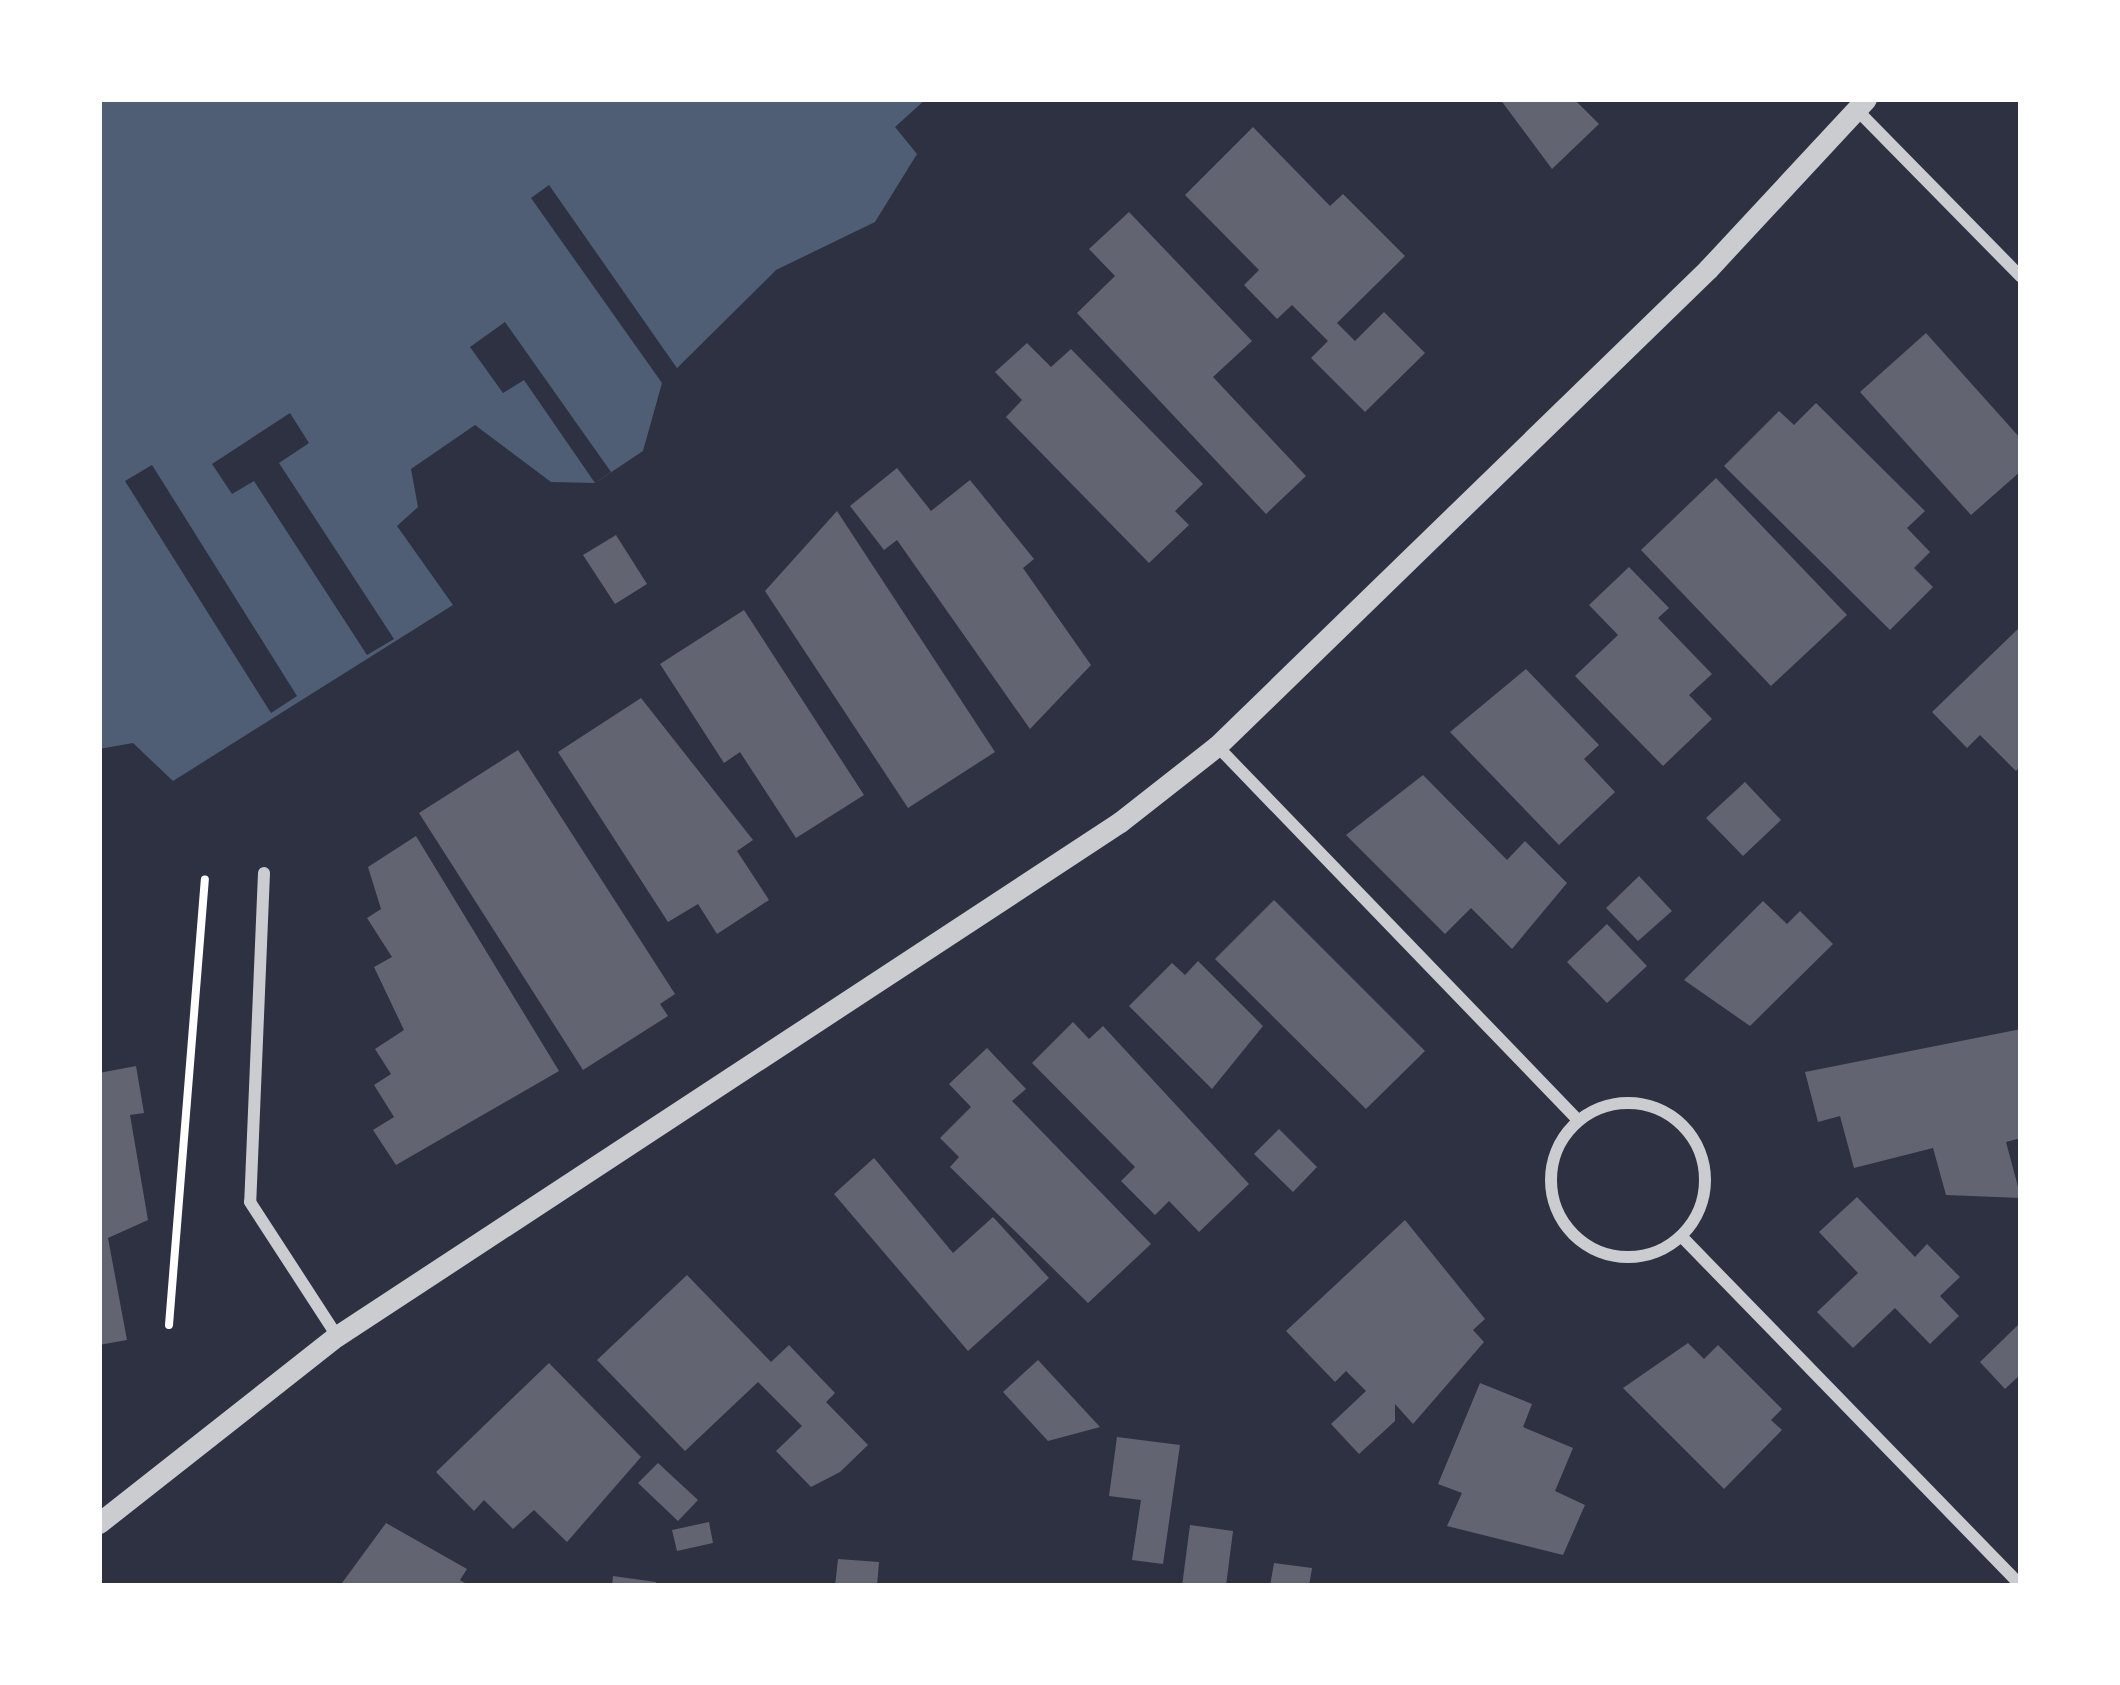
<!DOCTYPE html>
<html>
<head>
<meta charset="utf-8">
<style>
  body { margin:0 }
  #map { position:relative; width:2120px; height:1685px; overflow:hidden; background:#2d3142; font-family:Poppins,sans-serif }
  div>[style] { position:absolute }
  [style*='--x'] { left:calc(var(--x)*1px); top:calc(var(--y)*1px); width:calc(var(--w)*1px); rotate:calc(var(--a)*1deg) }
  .water>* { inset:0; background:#4f5d75 }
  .pier>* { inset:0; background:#2d3142 }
  .building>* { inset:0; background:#626471 }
  .path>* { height:8px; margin:-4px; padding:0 4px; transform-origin:4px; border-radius:4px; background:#fff }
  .minor>* { height:12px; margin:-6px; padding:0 6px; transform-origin:6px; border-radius:6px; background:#caccd0 }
  .minor>.ring { margin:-6px; padding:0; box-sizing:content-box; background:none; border:12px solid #caccd0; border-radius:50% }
  .tertiary>* { height:21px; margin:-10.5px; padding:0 10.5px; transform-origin:10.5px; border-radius:10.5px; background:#caccd0 }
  span { translate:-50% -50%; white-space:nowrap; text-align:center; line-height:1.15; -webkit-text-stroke:12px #fff; paint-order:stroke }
  .frame { position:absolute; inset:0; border:102px solid #fff; pointer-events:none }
</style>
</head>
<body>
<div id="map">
  <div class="water">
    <div style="clip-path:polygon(99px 99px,926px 99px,895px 127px,917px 154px,875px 222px,776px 270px,662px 383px,643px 451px,595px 483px,551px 482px,475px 425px,411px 469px,418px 507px,397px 526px,453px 605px,173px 781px,133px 743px,99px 749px)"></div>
  </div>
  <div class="pier">
    <div style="clip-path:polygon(549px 185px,679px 371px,662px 383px,531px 198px)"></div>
    <div style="clip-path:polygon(505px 322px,611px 472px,595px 483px,524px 380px,503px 393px,470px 347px)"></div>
    <div style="clip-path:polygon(290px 413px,309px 443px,279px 463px,394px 639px,367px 655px,254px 481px,232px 494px,212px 464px)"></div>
    <div style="clip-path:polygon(152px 465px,297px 696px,271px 713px,125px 481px)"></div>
  </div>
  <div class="building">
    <div style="clip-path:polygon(1500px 99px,1574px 99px,1599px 124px,1552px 169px)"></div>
    <div style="clip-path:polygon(1253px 127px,1330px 206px,1343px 194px,1405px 256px,1337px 323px,1355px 341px,1384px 312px,1425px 353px,1365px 412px,1311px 358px,1328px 341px,1292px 305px,1277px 319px,1244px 285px,1259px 270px,1185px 195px)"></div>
    <div style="clip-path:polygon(1129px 212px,1252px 341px,1213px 377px,1306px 476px,1266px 514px,1077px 313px,1115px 276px,1089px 249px)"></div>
    <div style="clip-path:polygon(1926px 333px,2021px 439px,2021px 471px,1971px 515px,1860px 392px)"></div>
    <div style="clip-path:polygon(1027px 343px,1051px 367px,1071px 349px,1203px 484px,1175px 511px,1189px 525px,1149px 563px,1006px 417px,1022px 400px,995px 372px)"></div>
    <div style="clip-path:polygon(1816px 403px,1925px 511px,1907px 528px,1930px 552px,1914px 568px,1933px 587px,1890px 630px,1724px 466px,1779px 411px,1794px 425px)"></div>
    <div style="clip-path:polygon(897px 468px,931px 511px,970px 480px,1034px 559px,1023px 568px,1091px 665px,1030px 729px,897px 540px,884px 550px,850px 506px)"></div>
    <div style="clip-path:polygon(1716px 478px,1847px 615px,1771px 686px,1641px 550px)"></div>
    <div style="clip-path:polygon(837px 511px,995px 752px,908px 808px,765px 591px)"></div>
    <div style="clip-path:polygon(616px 535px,647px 584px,615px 604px,583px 555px)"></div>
    <div style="clip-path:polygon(1629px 567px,1669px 608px,1658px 618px,1712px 674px,1689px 695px,1712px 719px,1663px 766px,1575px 676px,1618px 635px,1589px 605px)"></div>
    <div style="clip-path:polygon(744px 610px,864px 795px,796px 838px,740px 752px,724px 763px,660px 664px)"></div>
    <div style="clip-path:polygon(2021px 626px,2021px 766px,2016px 771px,1980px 735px,1967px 748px,1932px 712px)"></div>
    <div style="clip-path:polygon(1526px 669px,1599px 745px,1584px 759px,1615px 792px,1559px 845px,1450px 732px)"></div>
    <div style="clip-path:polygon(641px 698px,753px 840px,737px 851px,769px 900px,717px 934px,698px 904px,668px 922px,558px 752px)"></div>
    <div style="clip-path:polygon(518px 750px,675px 994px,660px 1004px,668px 1016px,583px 1070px,419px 813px)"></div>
    <div style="clip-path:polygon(1423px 775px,1507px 860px,1525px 841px,1567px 883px,1512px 949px,1471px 908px,1445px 934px,1346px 835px)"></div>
    <div style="clip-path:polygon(1745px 782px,1781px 820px,1743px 856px,1706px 818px)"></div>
    <div style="clip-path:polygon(416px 836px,559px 1071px,396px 1165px,373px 1130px,394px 1117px,374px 1085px,391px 1074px,375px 1049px,404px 1030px,374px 967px,392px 957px,367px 918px,381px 909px,368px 867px)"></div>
    <div style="clip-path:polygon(1639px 876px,1672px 911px,1638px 941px,1606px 908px)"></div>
    <div style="clip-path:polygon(1274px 900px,1425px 1051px,1366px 1109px,1215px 959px)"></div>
    <div style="clip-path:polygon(1763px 901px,1787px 924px,1800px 911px,1833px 944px,1750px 1026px,1684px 980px)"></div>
    <div style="clip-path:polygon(1607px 924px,1647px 966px,1607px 1003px,1567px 962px)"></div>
    <div style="clip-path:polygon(1198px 961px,1263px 1026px,1212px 1089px,1129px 1006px,1172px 963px,1185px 975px)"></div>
    <div style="clip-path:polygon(1073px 1022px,1089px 1039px,1103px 1026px,1249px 1184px,1199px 1232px,1169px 1201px,1155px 1215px,1121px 1181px,1135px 1167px,1032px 1063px)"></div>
    <div style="clip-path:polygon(2021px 1029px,2021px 1138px,2006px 1142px,2021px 1198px,1946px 1195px,1933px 1148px,1854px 1168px,1840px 1116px,1818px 1122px,1805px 1072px)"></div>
    <div style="clip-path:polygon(987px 1048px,1026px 1089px,1012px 1101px,1151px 1244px,1088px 1303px,950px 1167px,959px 1157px,940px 1138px,971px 1107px,949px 1084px)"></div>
    <div style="clip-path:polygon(136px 1066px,144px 1113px,130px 1115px,148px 1220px,108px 1238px,127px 1340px,99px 1345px,99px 1073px)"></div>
    <div style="clip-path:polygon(1279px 1129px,1317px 1167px,1293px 1192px,1254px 1154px)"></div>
    <div style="clip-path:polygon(874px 1158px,953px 1253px,993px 1217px,1049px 1278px,968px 1351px,834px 1194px)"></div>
    <div style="clip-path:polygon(1857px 1197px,1915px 1257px,1927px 1244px,1960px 1277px,1940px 1296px,1959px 1316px,1930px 1344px,1895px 1308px,1853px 1348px,1817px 1312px,1858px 1273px,1819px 1232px)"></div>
    <div style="clip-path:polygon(1405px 1220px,1485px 1319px,1473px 1330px,1484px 1342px,1413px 1424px,1395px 1404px,1395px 1421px,1359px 1454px,1331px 1424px,1366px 1391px,1346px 1371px,1335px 1382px,1286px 1331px)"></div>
    <div style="clip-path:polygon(687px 1275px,771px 1362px,789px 1345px,835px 1393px,826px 1402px,868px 1445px,840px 1472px,811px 1487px,776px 1451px,802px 1426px,758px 1382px,685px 1451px,597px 1360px)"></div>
    <div style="clip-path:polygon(2018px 1325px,2021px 1374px,2005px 1389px,1980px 1362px)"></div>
    <div style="clip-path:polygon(1688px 1343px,1704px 1359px,1718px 1345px,1782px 1409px,1771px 1420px,1782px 1430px,1724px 1489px,1623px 1388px)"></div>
    <div style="clip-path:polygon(1038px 1360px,1100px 1427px,1048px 1441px,1003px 1392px)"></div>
    <div style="clip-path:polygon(549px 1363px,641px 1457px,567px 1542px,534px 1510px,513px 1529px,484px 1500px,474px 1511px,436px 1472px)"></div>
    <div style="clip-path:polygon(1480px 1383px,1532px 1404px,1523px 1427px,1573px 1448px,1555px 1491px,1585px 1505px,1563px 1555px,1447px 1526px,1462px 1493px,1438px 1484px)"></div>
    <div style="clip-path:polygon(1117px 1437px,1180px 1445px,1163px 1564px,1132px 1560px,1141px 1500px,1109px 1496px)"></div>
    <div style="clip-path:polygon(658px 1463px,698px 1500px,678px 1521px,638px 1483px)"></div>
    <div style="clip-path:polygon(709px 1522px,713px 1543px,677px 1551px,672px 1530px)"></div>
    <div style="clip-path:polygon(386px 1523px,467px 1569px,460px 1580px,470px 1586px,342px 1583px)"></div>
    <div style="clip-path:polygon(1190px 1525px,1233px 1531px,1226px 1586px,1182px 1586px)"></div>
    <div style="clip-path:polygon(838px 1559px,879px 1562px,877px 1586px,835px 1586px)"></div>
    <div style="clip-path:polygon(1274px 1563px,1312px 1568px,1309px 1586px,1270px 1586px)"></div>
    <div style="clip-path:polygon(613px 1576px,656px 1582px,655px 1586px,612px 1586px)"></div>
  </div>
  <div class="path">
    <div style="--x:169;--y:1325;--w:447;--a:-85.4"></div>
  </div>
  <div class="minor">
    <div style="--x:1857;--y:110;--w:234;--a:45.5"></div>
    <div style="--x:1217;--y:746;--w:516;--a:46.02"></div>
    <div style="--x:264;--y:873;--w:329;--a:92.4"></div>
    <div style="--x:250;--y:1202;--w:160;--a:57"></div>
    <div class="ring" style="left:1551px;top:1103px;width:142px;height:142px"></div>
    <div style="--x:1684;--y:1239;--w:484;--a:45.8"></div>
  </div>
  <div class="tertiary">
    <div style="--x:99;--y:1523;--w:303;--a:-38.2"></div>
    <div style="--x:337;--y:1336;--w:937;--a:-33.28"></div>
    <div style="--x:1120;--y:822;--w:123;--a:-38.1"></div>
    <div style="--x:1217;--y:746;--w:685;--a:-44.17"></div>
    <div style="--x:1708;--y:269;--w:232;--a:-47.1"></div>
  </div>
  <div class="frame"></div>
</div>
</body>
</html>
